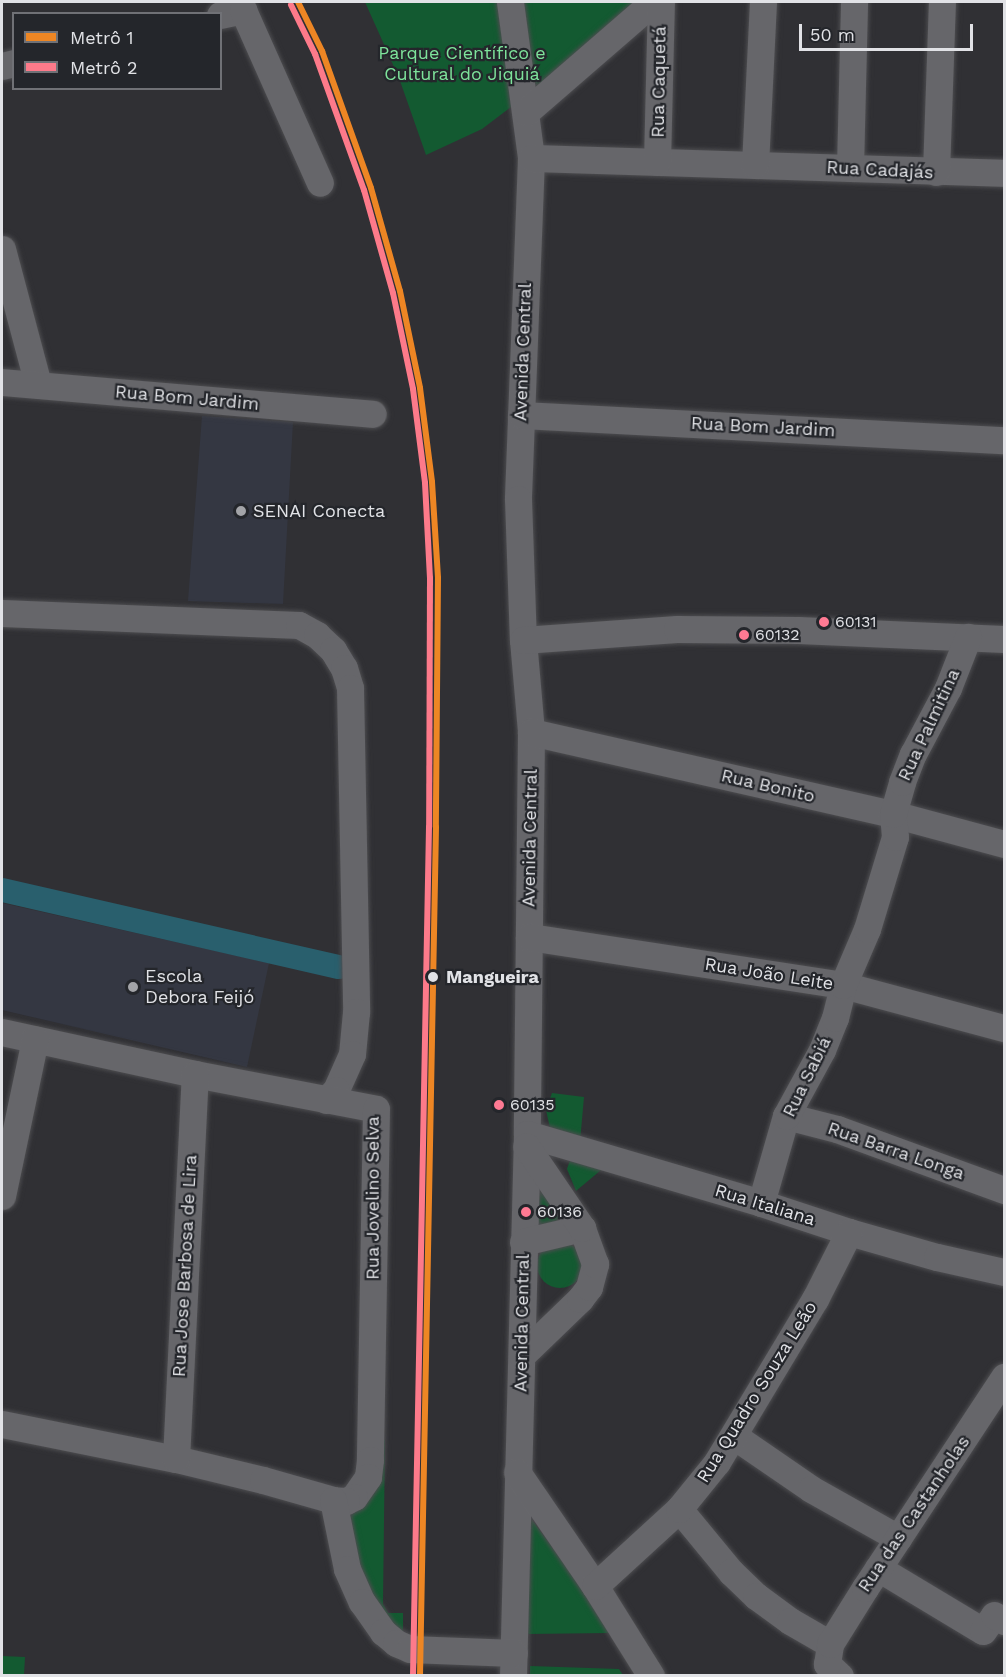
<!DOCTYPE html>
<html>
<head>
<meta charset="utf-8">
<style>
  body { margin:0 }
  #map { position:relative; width:1006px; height:1677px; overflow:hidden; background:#303034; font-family:"Work Sans",sans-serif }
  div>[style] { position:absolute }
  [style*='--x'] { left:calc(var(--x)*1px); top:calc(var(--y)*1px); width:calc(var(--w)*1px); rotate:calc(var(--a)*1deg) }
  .built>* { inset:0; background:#343742 }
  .green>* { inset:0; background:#135a31 }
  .round { border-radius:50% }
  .canal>* { height:24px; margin:-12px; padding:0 12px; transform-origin:12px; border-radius:12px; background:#295f6d }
  .roads { filter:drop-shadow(0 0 2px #4d4d50) drop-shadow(0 0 2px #4d4d50) }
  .minor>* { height:27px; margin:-13.5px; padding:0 13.5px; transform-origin:13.5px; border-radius:13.5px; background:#66666a }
  .metro-1>* { height:6px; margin:-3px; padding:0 3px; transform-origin:3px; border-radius:3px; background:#ed8624 }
  .metro-2>* { height:6px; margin:-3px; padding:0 3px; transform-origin:3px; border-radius:3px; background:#fd7a8a }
  .dots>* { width:16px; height:16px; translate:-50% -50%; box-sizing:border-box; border:3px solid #24262b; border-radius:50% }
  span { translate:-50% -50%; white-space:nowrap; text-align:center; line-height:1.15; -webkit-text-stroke:4.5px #24262b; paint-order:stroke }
  .bus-label { font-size:16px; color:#e1e2e6 }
  .left { translate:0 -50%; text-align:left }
  .park-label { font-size:18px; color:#7ee39b }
  .street-label { font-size:18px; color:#e1e2e6 }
  .poi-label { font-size:18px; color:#e1e2e6 }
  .stop-label { font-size:18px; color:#e1e2e6; font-weight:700 }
  .frame { position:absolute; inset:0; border:3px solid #e1e2e6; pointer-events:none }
  .legend { position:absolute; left:12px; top:12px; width:210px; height:78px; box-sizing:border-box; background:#24262b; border:2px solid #707176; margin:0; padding:8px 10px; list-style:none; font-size:18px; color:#e1e2e6 }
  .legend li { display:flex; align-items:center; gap:12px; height:30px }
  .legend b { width:30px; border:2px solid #707176 }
  .scale { position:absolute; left:799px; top:24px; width:174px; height:27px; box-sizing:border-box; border:3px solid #e1e2e6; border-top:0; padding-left:8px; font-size:18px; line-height:21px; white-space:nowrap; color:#e1e2e6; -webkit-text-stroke:4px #24262b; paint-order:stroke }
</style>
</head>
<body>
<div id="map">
  <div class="built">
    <div style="clip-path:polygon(202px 416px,293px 422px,283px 604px,188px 601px)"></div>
    <div style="clip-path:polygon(2px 903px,269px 963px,247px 1067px,2px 1010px)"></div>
  </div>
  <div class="green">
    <div style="clip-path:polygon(365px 2px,636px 2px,576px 58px,482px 129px,426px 155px,399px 78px)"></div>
    <div style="clip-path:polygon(552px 1093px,584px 1097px,580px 1142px,550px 1128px,546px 1110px)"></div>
    <div style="clip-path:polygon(571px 1157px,607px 1165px,576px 1191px,567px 1169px)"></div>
    <div style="clip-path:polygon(540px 1182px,565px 1220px,538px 1230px)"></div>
    <div class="round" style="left:537px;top:1242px;width:46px;height:46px"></div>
    <div style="clip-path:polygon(376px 1440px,385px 1440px,383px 1604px,388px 1613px,403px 1613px,403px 1641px,376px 1630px,344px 1516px)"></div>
    <div style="clip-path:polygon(525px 1510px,584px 1591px,611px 1633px,526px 1634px)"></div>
    <div style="clip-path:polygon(2px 1656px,25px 1657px,24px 1675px,2px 1675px)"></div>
    <div style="clip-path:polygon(530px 1666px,619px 1669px,623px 1675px,530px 1675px)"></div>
  </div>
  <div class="canal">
    <div style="--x:2;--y:890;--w:345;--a:12.9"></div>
  </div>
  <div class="roads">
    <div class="minor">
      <div style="--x:510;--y:2;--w:157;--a:82.3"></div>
      <div style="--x:531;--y:158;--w:341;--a:92.2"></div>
      <div style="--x:518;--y:499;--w:141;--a:88"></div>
      <div style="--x:523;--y:640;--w:92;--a:85"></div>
      <div style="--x:531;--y:732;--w:402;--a:90.6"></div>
      <div style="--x:527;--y:1134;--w:542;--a:91.48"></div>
      <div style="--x:220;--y:15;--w:24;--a:-12"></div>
      <div style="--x:243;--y:10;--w:189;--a:66"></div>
      <div style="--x:2;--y:66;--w:12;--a:-14"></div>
      <div style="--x:526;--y:112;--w:168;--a:-40.9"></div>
      <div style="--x:531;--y:158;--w:473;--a:1.8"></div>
      <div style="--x:657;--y:162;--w:160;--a:-88.6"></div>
      <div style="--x:755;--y:165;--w:163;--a:-87.2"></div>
      <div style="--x:850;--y:168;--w:166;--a:-88.6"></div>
      <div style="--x:936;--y:172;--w:170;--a:-88"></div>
      <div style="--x:2;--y:249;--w:140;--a:75.1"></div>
      <div style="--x:2;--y:382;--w:372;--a:4.9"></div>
      <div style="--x:521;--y:415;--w:484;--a:3"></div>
      <div style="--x:2;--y:613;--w:297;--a:2.3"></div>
      <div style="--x:299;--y:625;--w:21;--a:29"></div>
      <div style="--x:317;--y:635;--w:22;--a:43"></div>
      <div style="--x:333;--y:650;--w:21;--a:59"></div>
      <div style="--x:344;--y:668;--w:21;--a:73"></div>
      <div style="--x:350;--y:688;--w:324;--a:88.9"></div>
      <div style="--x:356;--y:1012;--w:42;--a:95.4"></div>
      <div style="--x:352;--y:1054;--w:39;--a:114"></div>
      <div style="--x:336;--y:1090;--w:14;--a:135"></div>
      <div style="--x:523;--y:640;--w:154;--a:-4.1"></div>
      <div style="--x:677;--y:629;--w:121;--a:0.5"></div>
      <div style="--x:798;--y:630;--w:206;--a:2.5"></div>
      <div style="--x:531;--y:732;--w:371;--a:12.8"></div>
      <div style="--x:893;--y:814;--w:115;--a:15.1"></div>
      <div style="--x:529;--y:937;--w:318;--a:8.7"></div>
      <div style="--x:843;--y:985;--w:167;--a:15"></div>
      <div style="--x:2;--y:1032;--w:198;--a:12.3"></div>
      <div style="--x:195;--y:1074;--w:184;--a:10.9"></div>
      <div style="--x:376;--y:1109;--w:351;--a:91"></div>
      <div style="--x:370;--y:1460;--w:17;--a:97"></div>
      <div style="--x:368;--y:1477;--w:24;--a:125"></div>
      <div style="--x:354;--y:1497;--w:9;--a:153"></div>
      <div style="--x:346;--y:1501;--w:13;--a:-176"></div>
      <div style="--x:786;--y:1116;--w:53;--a:14.3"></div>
      <div style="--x:837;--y:1129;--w:178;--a:20.1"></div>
      <div style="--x:527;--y:1134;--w:244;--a:16.4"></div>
      <div style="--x:761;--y:1203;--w:93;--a:18.2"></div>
      <div style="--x:849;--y:1232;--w:91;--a:15.9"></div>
      <div style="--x:937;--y:1257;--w:69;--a:12.6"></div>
      <div style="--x:2;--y:1196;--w:160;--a:-78.1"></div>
      <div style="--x:761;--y:1203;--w:91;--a:-74"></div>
      <div style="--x:786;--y:1116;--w:75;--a:-61.4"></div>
      <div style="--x:822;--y:1050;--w:35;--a:-68"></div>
      <div style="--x:835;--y:1018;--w:34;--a:-76"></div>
      <div style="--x:843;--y:985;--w:61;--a:-66.8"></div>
      <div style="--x:867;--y:929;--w:96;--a:-73.1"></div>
      <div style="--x:895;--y:837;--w:23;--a:-95"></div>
      <div style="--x:893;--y:814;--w:33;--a:-74"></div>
      <div style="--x:902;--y:782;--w:30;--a:-69"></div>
      <div style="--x:913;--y:754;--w:75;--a:-62.1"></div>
      <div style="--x:948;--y:688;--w:55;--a:-68.6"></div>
      <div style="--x:523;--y:1242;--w:61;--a:-13.3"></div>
      <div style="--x:522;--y:1355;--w:81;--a:-44"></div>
      <div style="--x:580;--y:1299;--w:15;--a:-53"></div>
      <div style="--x:589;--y:1287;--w:24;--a:-75"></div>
      <div style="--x:595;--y:1264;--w:38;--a:-110"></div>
      <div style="--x:582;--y:1228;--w:99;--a:-124.3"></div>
      <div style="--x:2;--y:1424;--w:177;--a:11.4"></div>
      <div style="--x:176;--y:1459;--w:89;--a:13.6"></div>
      <div style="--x:263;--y:1480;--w:73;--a:15.9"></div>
      <div style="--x:333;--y:1500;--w:70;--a:78.5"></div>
      <div style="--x:347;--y:1569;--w:36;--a:66"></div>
      <div style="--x:362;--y:1602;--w:37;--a:55"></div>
      <div style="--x:383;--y:1632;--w:17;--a:40"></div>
      <div style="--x:396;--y:1643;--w:15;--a:23"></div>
      <div style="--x:410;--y:1649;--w:104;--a:2.2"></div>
      <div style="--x:734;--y:1436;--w:93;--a:34.5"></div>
      <div style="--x:811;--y:1489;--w:100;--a:29.4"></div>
      <div style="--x:176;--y:1459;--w:385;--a:-87.2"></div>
      <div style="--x:517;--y:1472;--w:138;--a:55.6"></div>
      <div style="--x:595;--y:1586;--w:106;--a:58.1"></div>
      <div style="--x:679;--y:1509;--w:82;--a:50.5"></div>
      <div style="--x:731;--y:1572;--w:35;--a:44"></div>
      <div style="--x:756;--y:1596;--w:42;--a:36.3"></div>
      <div style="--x:790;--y:1621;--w:46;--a:29.9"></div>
      <div style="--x:878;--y:1568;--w:122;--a:31"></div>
      <div style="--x:983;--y:1631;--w:19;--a:-55"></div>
      <div style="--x:994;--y:1615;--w:12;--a:31"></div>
      <div style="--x:595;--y:1586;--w:114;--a:-42.5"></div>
      <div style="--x:679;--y:1509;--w:60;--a:-51"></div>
      <div style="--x:717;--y:1462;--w:190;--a:-59"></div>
      <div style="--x:815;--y:1299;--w:75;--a:-63.1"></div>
      <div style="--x:840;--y:1676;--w:18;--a:-137"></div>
      <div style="--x:827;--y:1664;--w:20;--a:-81"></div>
      <div style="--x:830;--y:1644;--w:66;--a:-58"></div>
      <div style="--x:865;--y:1588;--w:253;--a:-56.6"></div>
    </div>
  </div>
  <div class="metro-1">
    <div style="--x:298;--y:2;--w:55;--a:63.9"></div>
    <div style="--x:322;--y:51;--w:145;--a:70.3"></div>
    <div style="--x:371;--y:188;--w:107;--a:74.3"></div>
    <div style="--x:400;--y:291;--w:99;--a:78.3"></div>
    <div style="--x:420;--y:388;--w:95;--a:82.7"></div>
    <div style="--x:432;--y:482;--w:96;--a:86.4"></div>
    <div style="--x:438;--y:578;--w:249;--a:90.5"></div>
    <div style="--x:436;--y:827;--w:849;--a:91.08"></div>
  </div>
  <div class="metro-2">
    <div style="--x:291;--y:5;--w:55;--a:63.9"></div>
    <div style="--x:315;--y:54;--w:145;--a:70.2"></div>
    <div style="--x:364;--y:190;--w:107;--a:74.3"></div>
    <div style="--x:393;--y:293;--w:98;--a:78.2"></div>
    <div style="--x:413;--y:389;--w:95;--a:82.7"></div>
    <div style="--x:425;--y:483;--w:95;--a:87"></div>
    <div style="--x:430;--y:578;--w:249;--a:90.2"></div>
    <div style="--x:429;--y:827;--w:849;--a:91.08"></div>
  </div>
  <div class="dots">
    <div style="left:241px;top:511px;background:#a3a4a8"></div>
    <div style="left:824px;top:622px;background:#fe7a93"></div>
    <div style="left:744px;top:635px;background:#fe7a93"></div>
    <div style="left:433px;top:977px;background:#e1e2e6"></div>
    <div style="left:133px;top:987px;background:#a3a4a8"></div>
    <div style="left:499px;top:1105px;background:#fe7a93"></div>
    <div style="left:526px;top:1212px;background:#fe7a93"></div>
  </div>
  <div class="bus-label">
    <span class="left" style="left:835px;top:622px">60131</span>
    <span class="left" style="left:755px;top:635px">60132</span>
    <span class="left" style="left:510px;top:1105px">60135</span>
    <span class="left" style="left:537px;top:1212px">60136</span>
  </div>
  <div class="park-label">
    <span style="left:462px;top:64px">Parque Científico e<br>Cultural do Jiquiá</span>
  </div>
  <div class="street-label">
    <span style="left:659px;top:82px;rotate:-89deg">Rua Caquetá</span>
    <span style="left:880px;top:170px;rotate:3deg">Rua Cadajás</span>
    <span style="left:523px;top:352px;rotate:-88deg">Avenida Central</span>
    <span style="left:187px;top:398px;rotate:5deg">Rua Bom Jardim</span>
    <span style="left:763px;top:427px;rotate:3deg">Rua Bom Jardim</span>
    <span style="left:929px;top:725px;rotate:-65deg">Rua Palmitina</span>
    <span style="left:768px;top:786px;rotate:13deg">Rua Bonito</span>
    <span style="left:530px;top:838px;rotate:-89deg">Avenida Central</span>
    <span style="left:769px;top:974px;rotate:9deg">Rua João Leite</span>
    <span style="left:807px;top:1077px;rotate:-64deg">Rua Sabiá</span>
    <span style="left:896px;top:1151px;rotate:19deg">Rua Barra Longa</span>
    <span style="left:373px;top:1198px;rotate:-90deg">Rua Jovelino Selva</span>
    <span style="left:765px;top:1205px;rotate:17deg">Rua Italiana</span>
    <span style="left:185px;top:1266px;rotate:-87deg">Rua Jose Barbosa de Lira</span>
    <span style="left:522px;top:1323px;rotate:-89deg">Avenida Central</span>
    <span style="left:757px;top:1392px;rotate:-58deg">Rua Quadro Souza Leão</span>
    <span style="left:914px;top:1514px;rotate:-56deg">Rua das Castanholas</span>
  </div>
  <div class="poi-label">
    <span class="left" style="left:253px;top:511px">SENAI Conecta</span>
    <span class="left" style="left:145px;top:987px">Escola<br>Debora Feijó</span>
  </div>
  <div class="stop-label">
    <span class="left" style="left:446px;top:977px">Mangueira</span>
  </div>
  <div class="frame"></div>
  <ul class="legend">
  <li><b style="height:8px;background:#ed8624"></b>Metrô 1</li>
  <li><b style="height:8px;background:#fd7a8a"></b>Metrô 2</li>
  </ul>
  <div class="scale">50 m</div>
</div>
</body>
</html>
